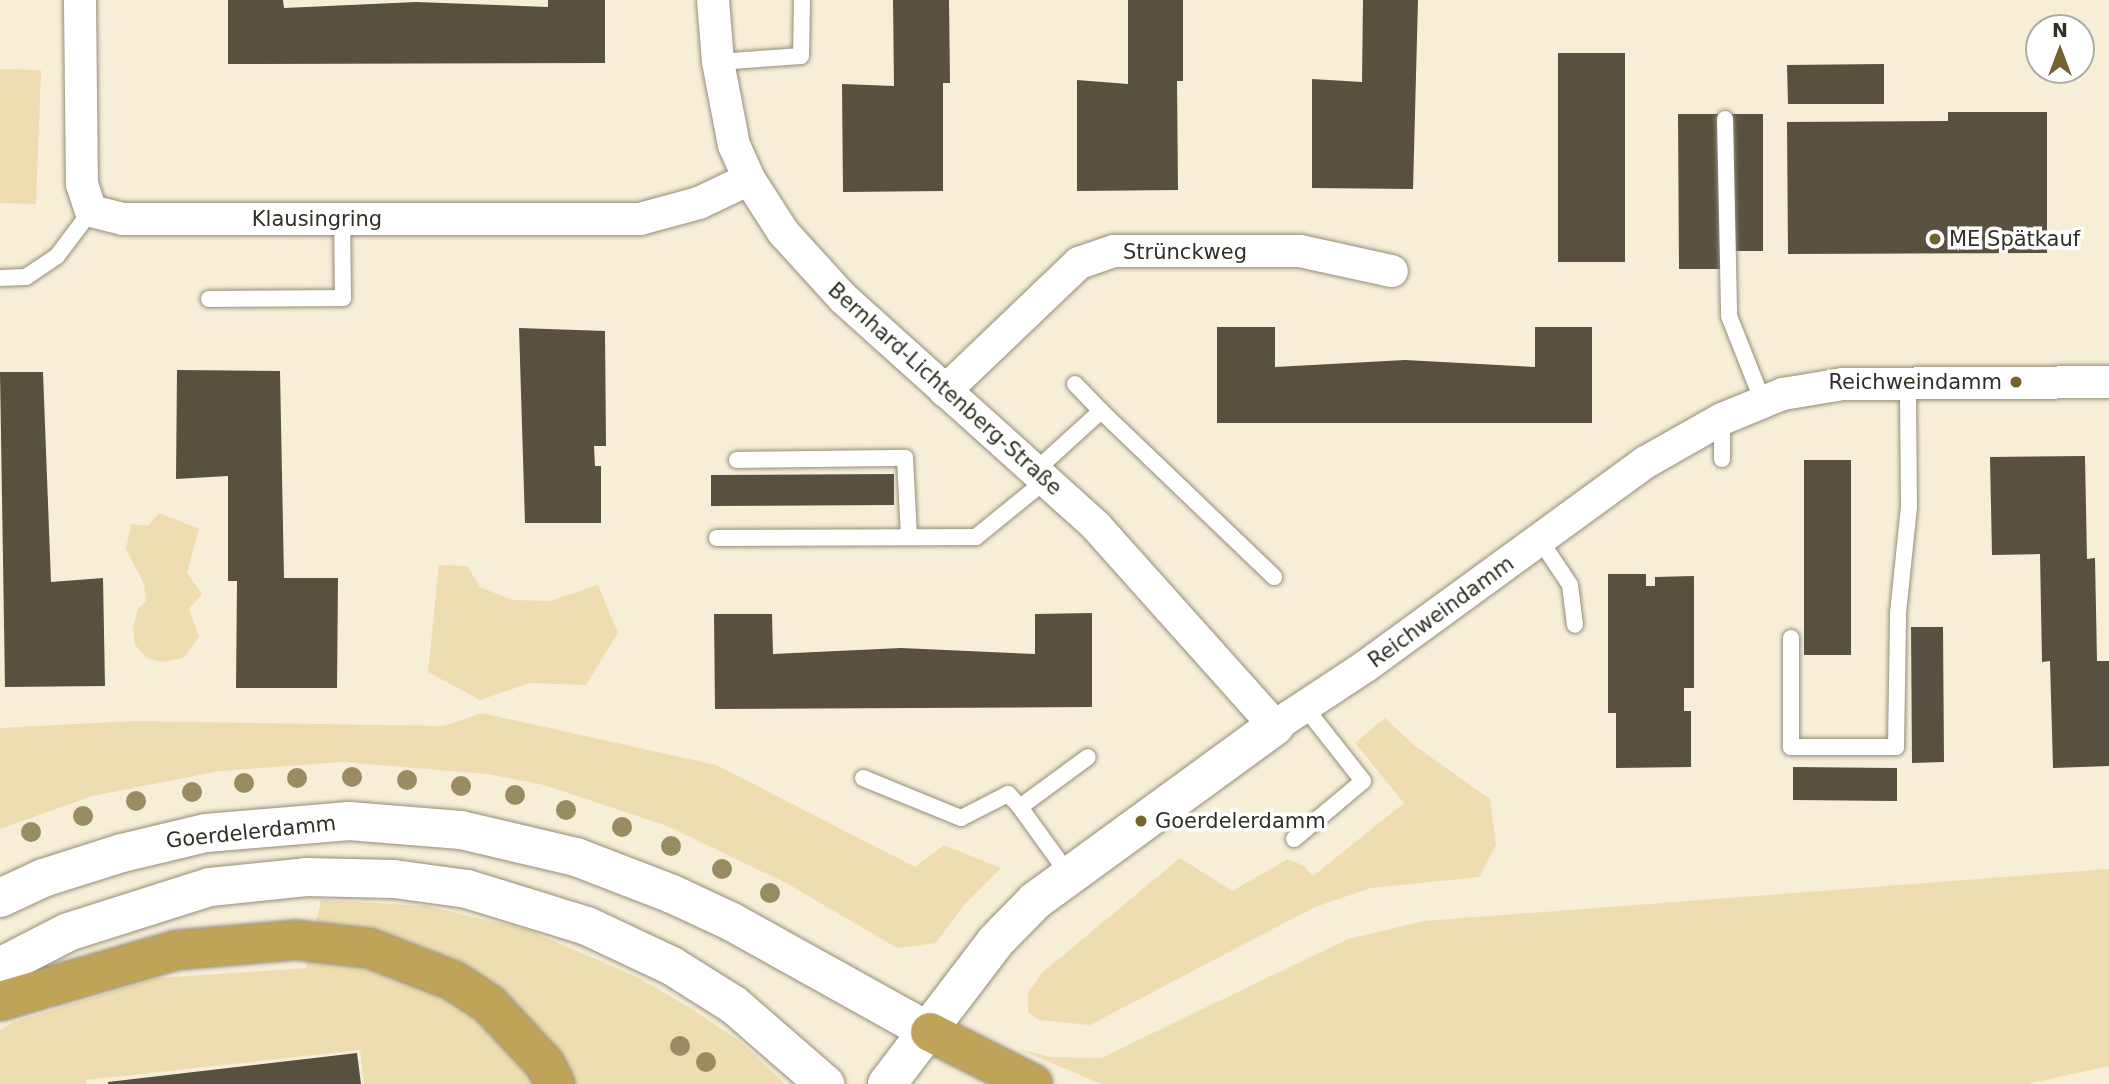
<!DOCTYPE html>
<html>
<head>
<meta charset="utf-8">
<style>
  body { margin:0 }
  #map { position:relative; width:2109px; height:1084px; overflow:hidden; background:#f7eed8; font-family:"DejaVu Sans",sans-serif }
  div>[style] { position:absolute }
  [style*='--x'] { left:calc(var(--x)*1px); top:calc(var(--y)*1px); width:calc(var(--w)*1px); rotate:calc(var(--a)*1deg) }
  .green>* { inset:0; background:#edddb1 }
  .building>* { inset:0; background:#58513f }
  .roads { filter:drop-shadow(0 0 2px #958d79) drop-shadow(0 0 2px #958d79) }
  .service>* { height:16px; margin:-8px; padding:0 8px; transform-origin:8px; border-radius:8px; background:#fff }
  .minor>* { height:32px; margin:-16px; padding:0 16px; transform-origin:16px; border-radius:16px; background:#fff }
  .tertiary>* { height:38px; margin:-19px; padding:0 19px; transform-origin:19px; border-radius:19px; background:#fff }
  .secondary>* { height:38px; margin:-19px; padding:0 19px; transform-origin:19px; border-radius:19px; background:#fff }
  .motorway>* { height:38px; margin:-19px; padding:0 19px; transform-origin:19px; border-radius:19px; background:#bea358 }
  .trees>* { width:20px; height:20px; margin:-10px; border-radius:50%; background:#9a8c62 }
  .dots>* { width:19px; height:19px; translate:-50% -50%; box-sizing:border-box; border:4px solid #fff; border-radius:50% }
  span { translate:-50% -50%; white-space:nowrap; text-align:center; line-height:1.15; -webkit-text-stroke:7px #fff; paint-order:stroke }
  .street-label { font-size:21px; color:#322f26 }
  .poi-label { font-size:21px; color:#322f26 }
  .left { translate:0 -50%; text-align:left }
  .right { translate:-100% -50%; text-align:right }
  .north { position:absolute; left:2025px; top:14px; width:70px; height:70px; box-sizing:border-box; background:#fff; border:2px solid #adaca8; border-radius:50%; rotate:0deg; font-size:19px; font-weight:700; line-height:28px; text-align:center; color:#322f26 }
  .north::after { content:''; display:block; margin:auto; width:24px; height:32px; background:#746230; clip-path:polygon(50% 0,100% 100%,50% 72%,0 100%) }
</style>
</head>
<body>
<div id="map">
  <div class="green">
    <div style="clip-path:polygon(0 69px,41px 70px,36px 204px,0 203px)"></div>
    <div style="clip-path:polygon(159px 513px,199px 529px,187px 573px,202px 594px,189px 609px,199px 637px,183px 658px,162px 662px,147px 658px,135px 645px,133px 627px,138px 609px,146px 601px,144px 584px,126px 549px,131px 524px,148px 526px)"></div>
    <div style="clip-path:polygon(439px 565px,467px 566px,480px 587px,512px 600px,550px 601px,598px 585px,618px 633px,586px 685px,530px 683px,480px 700px,428px 672px)"></div>
    <div style="clip-path:polygon(482px 713px,716px 765px,915px 867px,944px 845px,1001px 868px,964px 905px,936px 943px,897px 948px,788px 884px,667px 826px,544px 785px,488px 774px,342px 762px,220px 771px,92px 796px,0 829px,0 728px,133px 721px,444px 726px)"></div>
    <div style="clip-path:polygon(1385px 718px,1415px 746px,1490px 799px,1496px 845px,1479px 877px,1371px 888px,1315px 907px,1090px 1025px,1039px 1020px,1028px 1012px,1028px 992px,1043px 972px,1180px 858px,1232px 891px,1288px 859px,1304px 866px,1313px 876px,1404px 803px,1355px 743px)"></div>
    <div style="clip-path:polygon(2109px 869px,2109px 1066px,2028px 1084px,1101px 1084px,1019px 1049px,1050px 1057px,1101px 1058px,1348px 939px,1424px 921px)"></div>
    <div style="clip-path:polygon(321px 900px,426px 906px,528px 930px,637px 977px,689px 1007px,742px 1043px,785px 1084px,364px 1084px,360px 1050px,86px 1080px,86px 1084px,0 1084px,0 1030px,13px 1022px,158px 978px,306px 968px)"></div>
  </div>
  <div class="building">
    <div style="clip-path:polygon(228px 0,283px 0,284px 8px,416px 2px,548px 7px,548px 0,605px 0,605px 63px,228px 64px)"></div>
    <div style="clip-path:polygon(893px 0,949px 0,950px 83px,943px 83px,943px 191px,843px 192px,842px 84px,894px 86px)"></div>
    <div style="clip-path:polygon(1128px 0,1183px 0,1183px 81px,1177px 81px,1178px 190px,1077px 191px,1077px 80px,1128px 84px)"></div>
    <div style="clip-path:polygon(1363px 0,1418px 0,1413px 189px,1312px 188px,1312px 79px,1362px 82px)"></div>
    <div style="clip-path:polygon(1558px 53px,1625px 53px,1625px 262px,1558px 262px)"></div>
    <div style="clip-path:polygon(1884px 64px,1884px 104px,1788px 104px,1787px 65px)"></div>
    <div style="clip-path:polygon(1948px 112px,2047px 112px,2047px 253px,1788px 254px,1787px 122px,1948px 121px)"></div>
    <div style="clip-path:polygon(1678px 114px,1763px 114px,1763px 251px,1735px 251px,1735px 269px,1679px 269px)"></div>
    <div style="clip-path:polygon(1217px 327px,1275px 327px,1275px 367px,1405px 360px,1535px 367px,1535px 327px,1592px 327px,1592px 423px,1217px 423px)"></div>
    <div style="clip-path:polygon(519px 328px,605px 331px,606px 446px,594px 446px,595px 466px,601px 466px,601px 523px,525px 523px)"></div>
    <div style="clip-path:polygon(177px 370px,280px 371px,284px 578px,338px 578px,337px 688px,236px 688px,237px 581px,228px 581px,228px 476px,176px 479px)"></div>
    <div style="clip-path:polygon(0 372px,43px 372px,51px 582px,103px 578px,105px 686px,5px 687px)"></div>
    <div style="clip-path:polygon(2085px 456px,2087px 559px,2095px 558px,2097px 661px,2109px 661px,2109px 766px,2053px 768px,2050px 661px,2042px 662px,2040px 554px,1992px 555px,1990px 457px)"></div>
    <div style="clip-path:polygon(1804px 460px,1851px 460px,1851px 655px,1804px 655px)"></div>
    <div style="clip-path:polygon(894px 474px,894px 505px,711px 506px,711px 475px)"></div>
    <div style="clip-path:polygon(1608px 574px,1646px 574px,1646px 586px,1655px 586px,1655px 577px,1694px 576px,1694px 688px,1684px 688px,1684px 711px,1691px 711px,1691px 767px,1616px 768px,1616px 713px,1608px 713px)"></div>
    <div style="clip-path:polygon(1092px 613px,1092px 707px,715px 709px,714px 614px,772px 614px,773px 654px,901px 648px,1035px 654px,1035px 614px)"></div>
    <div style="clip-path:polygon(1911px 627px,1943px 627px,1944px 762px,1912px 763px)"></div>
    <div style="clip-path:polygon(1793px 767px,1897px 768px,1897px 801px,1793px 800px)"></div>
    <div style="clip-path:polygon(357px 1053px,361px 1084px,108px 1084px,108px 1082px)"></div>
  </div>
  <div class="roads">
    <div class="service">
      <div style="--x:718;--y:62;--w:83;--a:-4.1"></div>
      <div style="--x:801;--y:56;--w:56;--a:-89"></div>
      <div style="--x:1725;--y:119;--w:197;--a:88.8"></div>
      <div style="--x:1729;--y:316;--w:92;--a:68.4"></div>
      <div style="--x:0;--y:278;--w:26;--a:-2"></div>
      <div style="--x:26;--y:277;--w:37;--a:-34"></div>
      <div style="--x:57;--y:256;--w:56;--a:-52.9"></div>
      <div style="--x:209;--y:299;--w:134;--a:-0.4"></div>
      <div style="--x:343;--y:298;--w:80;--a:-90.7"></div>
      <div style="--x:1075;--y:384;--w:37;--a:46"></div>
      <div style="--x:1722;--y:459;--w:40;--a:-90"></div>
      <div style="--x:737;--y:460;--w:168;--a:-0.7"></div>
      <div style="--x:905;--y:458;--w:79;--a:87.1"></div>
      <div style="--x:1035;--y:471;--w:89;--a:-42.3"></div>
      <div style="--x:1101;--y:411;--w:240;--a:43.8"></div>
      <div style="--x:717;--y:538;--w:259;--a:-0.2"></div>
      <div style="--x:976;--y:537;--w:89;--a:-39.1"></div>
      <div style="--x:1540;--y:540;--w:54;--a:56.3"></div>
      <div style="--x:1570;--y:585;--w:40;--a:82.9"></div>
      <div style="--x:1791;--y:638;--w:109;--a:90"></div>
      <div style="--x:1791;--y:747;--w:105;--a:0"></div>
      <div style="--x:1896;--y:747;--w:134;--a:-89.1"></div>
      <div style="--x:1898;--y:613;--w:107;--a:-84.1"></div>
      <div style="--x:1909;--y:507;--w:124;--a:-90.5"></div>
      <div style="--x:863;--y:778;--w:106;--a:22.2"></div>
      <div style="--x:961;--y:818;--w:53;--a:-27.1"></div>
      <div style="--x:1008;--y:794;--w:18;--a:47"></div>
      <div style="--x:1294;--y:839;--w:90;--a:-40"></div>
      <div style="--x:1363;--y:781;--w:95;--a:-128.2"></div>
      <div style="--x:1069;--y:875;--w:84;--a:-125.8"></div>
      <div style="--x:1020;--y:807;--w:84;--a:-36.3"></div>
    </div>
    <div class="minor">
      <div style="--x:80;--y:0;--w:184;--a:89.4"></div>
      <div style="--x:82;--y:184;--w:28;--a:72"></div>
      <div style="--x:91;--y:211;--w:33;--a:14"></div>
      <div style="--x:123;--y:219;--w:517;--a:0"></div>
      <div style="--x:640;--y:219;--w:61;--a:-15.2"></div>
      <div style="--x:699;--y:203;--w:55;--a:-25.6"></div>
      <div style="--x:713;--y:0;--w:62;--a:85.4"></div>
      <div style="--x:718;--y:62;--w:85;--a:79.1"></div>
      <div style="--x:734;--y:145;--w:37;--a:66"></div>
      <div style="--x:749;--y:179;--w:63;--a:57.3"></div>
      <div style="--x:783;--y:232;--w:89;--a:47.7"></div>
      <div style="--x:843;--y:298;--w:341;--a:42"></div>
      <div style="--x:1096;--y:526;--w:268;--a:48.2"></div>
      <div style="--x:1275;--y:726;--w:109;--a:-33.4"></div>
      <div style="--x:1366;--y:666;--w:346;--a:-36.1"></div>
      <div style="--x:1646;--y:462;--w:87;--a:-29.5"></div>
      <div style="--x:1722;--y:419;--w:44;--a:-22.5"></div>
      <div style="--x:1763;--y:402;--w:22;--a:-22"></div>
      <div style="--x:1783;--y:394;--w:61;--a:-9.5"></div>
      <div style="--x:1843;--y:384;--w:266;--a:-0.4"></div>
      <div style="--x:945;--y:391;--w:185;--a:-43.7"></div>
      <div style="--x:1079;--y:263;--w:37;--a:-19"></div>
      <div style="--x:1114;--y:251;--w:186;--a:0"></div>
      <div style="--x:1300;--y:251;--w:94;--a:12.3"></div>
    </div>
    <div class="tertiary">
      <div style="--x:887;--y:1084;--w:178;--a:-52.7"></div>
      <div style="--x:995;--y:942;--w:57;--a:-45.7"></div>
      <div style="--x:1035;--y:901;--w:297;--a:-36.1"></div>
    </div>
    <div class="secondary">
      <div style="--x:0;--y:898;--w:47;--a:-24.9"></div>
      <div style="--x:43;--y:878;--w:83;--a:-17.6"></div>
      <div style="--x:122;--y:853;--w:86;--a:-13.4"></div>
      <div style="--x:206;--y:833;--w:144;--a:-4.8"></div>
      <div style="--x:349;--y:821;--w:112;--a:4.6"></div>
      <div style="--x:461;--y:830;--w:118;--a:13.2"></div>
      <div style="--x:576;--y:857;--w:103;--a:21.1"></div>
      <div style="--x:672;--y:894;--w:66;--a:25"></div>
      <div style="--x:732;--y:922;--w:227;--a:29.1"></div>
      <div style="--x:0;--y:967;--w:76;--a:-27.2"></div>
      <div style="--x:68;--y:932;--w:149;--a:-17.6"></div>
      <div style="--x:210;--y:887;--w:97;--a:-5.9"></div>
      <div style="--x:306;--y:877;--w:88;--a:1.3"></div>
      <div style="--x:394;--y:879;--w:74;--a:7.8"></div>
      <div style="--x:467;--y:889;--w:126;--a:17.1"></div>
      <div style="--x:587;--y:926;--w:94;--a:25.2"></div>
      <div style="--x:672;--y:966;--w:73;--a:32.2"></div>
      <div style="--x:734;--y:1005;--w:121;--a:41"></div>
    </div>
    <div class="motorway">
      <div style="--x:0;--y:1001;--w:184;--a:-16.1"></div>
      <div style="--x:177;--y:950;--w:119;--a:-4.8"></div>
      <div style="--x:296;--y:940;--w:73;--a:6.3"></div>
      <div style="--x:369;--y:948;--w:91;--a:21.2"></div>
      <div style="--x:454;--y:981;--w:42;--a:33.3"></div>
      <div style="--x:489;--y:1004;--w:82;--a:47"></div>
      <div style="--x:545;--y:1064;--w:22;--a:63"></div>
      <div style="--x:930;--y:1032;--w:115;--a:26.8"></div>
    </div>
  </div>
  <div class="trees">
    <div style="left:352px;top:777px"></div>
    <div style="left:297px;top:778px"></div>
    <div style="left:407px;top:780px"></div>
    <div style="left:244px;top:783px"></div>
    <div style="left:461px;top:786px"></div>
    <div style="left:192px;top:792px"></div>
    <div style="left:515px;top:795px"></div>
    <div style="left:136px;top:801px"></div>
    <div style="left:566px;top:810px"></div>
    <div style="left:83px;top:816px"></div>
    <div style="left:622px;top:827px"></div>
    <div style="left:31px;top:832px"></div>
    <div style="left:671px;top:846px"></div>
    <div style="left:722px;top:869px"></div>
    <div style="left:770px;top:893px"></div>
    <div style="left:680px;top:1046px"></div>
    <div style="left:706px;top:1062px"></div>
  </div>
  <div class="dots">
    <div style="left:1935px;top:239px;background:#746230"></div>
    <div style="left:2016px;top:382px;background:#746230"></div>
    <div style="left:1141px;top:821px;background:#746230"></div>
  </div>
  <div class="street-label">
    <span style="left:317px;top:219px">Klausingring</span>
    <span style="left:1185px;top:252px">Strünckweg</span>
    <span style="left:945px;top:389px;rotate:42deg">Bernhard-Lichtenberg-Straße</span>
    <span style="left:1441px;top:612px;rotate:-36deg">Reichweindamm</span>
    <span style="left:251px;top:832px;rotate:-6deg">Goerdelerdamm</span>
  </div>
  <div class="poi-label">
    <span class="left" style="left:1949px;top:239px">ME Spätkauf</span>
    <span class="right" style="left:2002px;top:382px">Reichweindamm</span>
    <span class="left" style="left:1155px;top:821px">Goerdelerdamm</span>
  </div>
  <div class="north">N</div>
</div>
</body>
</html>
